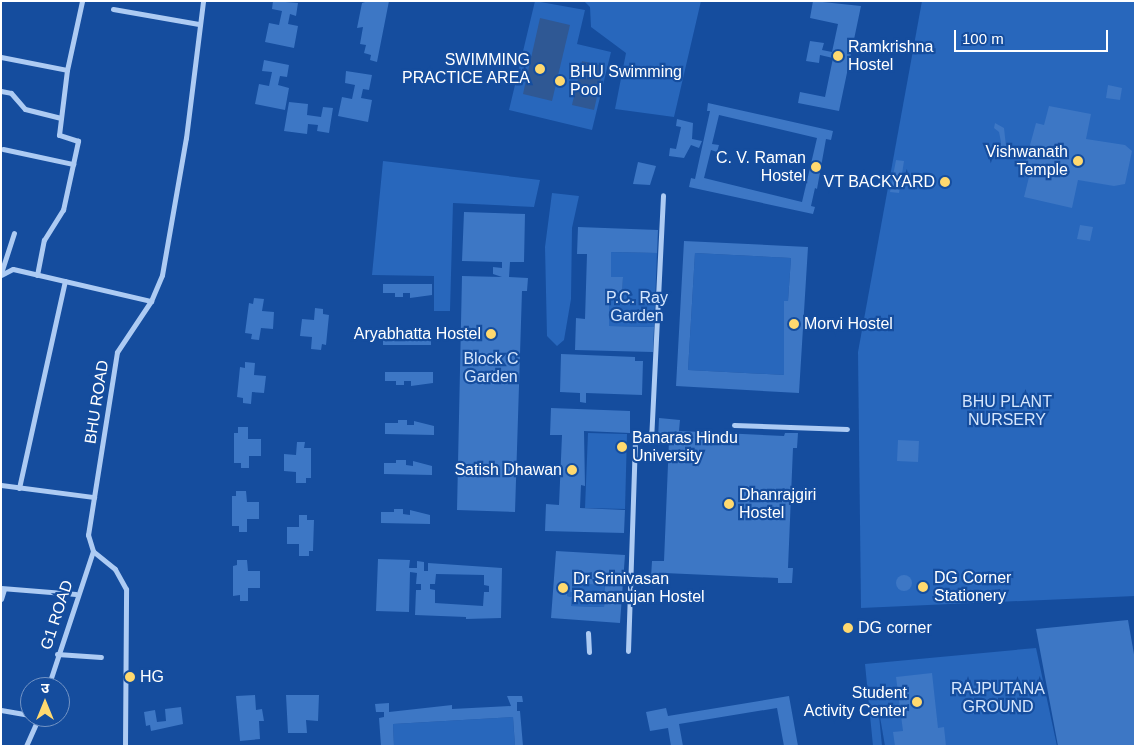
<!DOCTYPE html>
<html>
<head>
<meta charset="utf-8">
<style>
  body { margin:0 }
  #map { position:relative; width:1136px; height:747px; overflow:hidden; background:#154d9e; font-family:Arial,"Noto Sans Devanagari",sans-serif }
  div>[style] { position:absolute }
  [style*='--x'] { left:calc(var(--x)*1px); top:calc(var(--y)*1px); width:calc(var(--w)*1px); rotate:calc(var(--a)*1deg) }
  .green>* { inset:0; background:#2867bc }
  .water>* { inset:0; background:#2f5894 }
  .building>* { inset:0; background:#3d77c5 }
  .round { border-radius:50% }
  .street>* { height:5px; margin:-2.5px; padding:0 2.5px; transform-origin:2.5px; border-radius:2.5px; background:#adcbf3 }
  .dots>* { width:14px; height:14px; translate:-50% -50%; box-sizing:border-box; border:2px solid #154d9e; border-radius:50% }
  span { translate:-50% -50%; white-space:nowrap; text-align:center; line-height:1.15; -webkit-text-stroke:4.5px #154d9e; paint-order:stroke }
  .poi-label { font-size:16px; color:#fff }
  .left { translate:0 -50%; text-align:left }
  .right { translate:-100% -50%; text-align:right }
  .park-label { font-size:16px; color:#d5e6fd }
  .street-label { font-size:16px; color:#fff }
  .frame { position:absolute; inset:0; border:2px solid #fff; pointer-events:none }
  .north { position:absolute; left:20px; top:677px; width:50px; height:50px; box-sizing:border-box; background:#154d9e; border:1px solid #7394c5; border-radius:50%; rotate:0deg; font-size:14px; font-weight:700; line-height:20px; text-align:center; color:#fff }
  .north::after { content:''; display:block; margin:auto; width:18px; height:22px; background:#ffd96f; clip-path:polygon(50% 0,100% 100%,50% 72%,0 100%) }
  .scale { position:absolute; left:954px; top:30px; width:154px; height:22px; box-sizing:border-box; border:2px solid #fff; border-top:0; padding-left:6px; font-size:15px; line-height:18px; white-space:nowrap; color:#fff; -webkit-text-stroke:4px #154d9e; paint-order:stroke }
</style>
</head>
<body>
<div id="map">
  <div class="green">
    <div style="clip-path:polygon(535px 1px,585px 10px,577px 44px,611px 52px,592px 130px,509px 110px)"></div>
    <div style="clip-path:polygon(584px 1px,701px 1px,674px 117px,615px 109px,626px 53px,591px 27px,590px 7px)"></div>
    <div style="clip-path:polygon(922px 1px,1135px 1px,1135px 596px,861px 608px,858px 352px)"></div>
    <div style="clip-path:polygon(383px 161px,540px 180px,534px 207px,453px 203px,450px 311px,434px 311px,434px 276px,372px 275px)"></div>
    <div style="clip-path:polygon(552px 193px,579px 196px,572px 228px,571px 299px,564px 340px,557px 346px,547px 336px,545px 247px)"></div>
    <div style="clip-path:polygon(611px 252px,657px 253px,654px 327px,609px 326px,609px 297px,622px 297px,623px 278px,611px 277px)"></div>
    <div style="clip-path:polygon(695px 253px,791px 258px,788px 301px,784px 301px,784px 375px,688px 370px)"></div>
    <div style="clip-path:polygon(588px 433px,627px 434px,625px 509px,585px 508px)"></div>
    <div style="clip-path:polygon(572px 584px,605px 585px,605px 593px,610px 594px,609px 599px,605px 599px,604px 607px,571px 606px,572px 597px,567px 596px,567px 591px,572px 591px)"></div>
    <div style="clip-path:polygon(1036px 648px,1057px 746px,885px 746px,878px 705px,882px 746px,873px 746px,865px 664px)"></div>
    <div style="clip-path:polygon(513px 717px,515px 746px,394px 746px,393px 724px)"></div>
  </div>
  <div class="water">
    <div style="clip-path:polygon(540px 18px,570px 25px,552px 101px,523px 94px)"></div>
    <div style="clip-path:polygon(582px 61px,604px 66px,594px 110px,572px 105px)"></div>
  </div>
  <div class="building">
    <div style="clip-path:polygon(273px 1px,298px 3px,296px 16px,290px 14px,288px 24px,298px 26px,294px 48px,265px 42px,269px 23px,279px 25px,282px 11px,272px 9px)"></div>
    <div style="clip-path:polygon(368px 1px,389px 1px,377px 62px,370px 60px,371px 55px,364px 53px,366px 45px,360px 44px,363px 27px,357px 28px,362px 3px)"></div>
    <div style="clip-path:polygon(813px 1px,861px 6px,839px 111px,798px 103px,800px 92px,825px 97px,833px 58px,820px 55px,819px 63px,806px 61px,810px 41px,824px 43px,822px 50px,832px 52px,838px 24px,810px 18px)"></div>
    <div style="clip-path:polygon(264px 60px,289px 65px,287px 77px,280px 76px,278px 85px,289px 88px,285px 110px,255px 104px,259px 84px,269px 86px,272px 72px,262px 71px)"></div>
    <div style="clip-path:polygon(346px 71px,372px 75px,369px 90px,363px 89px,361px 98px,372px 100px,368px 122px,338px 116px,342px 97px,352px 99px,355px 85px,345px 83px)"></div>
    <div style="clip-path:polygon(1108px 85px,1122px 88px,1120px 100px,1106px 98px)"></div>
    <div style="clip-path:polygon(289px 102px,308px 104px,307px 115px,321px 117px,323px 107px,333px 108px,329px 133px,317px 131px,318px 125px,308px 124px,307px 134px,284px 131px)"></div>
    <div style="clip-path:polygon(evenodd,708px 103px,833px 131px,831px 140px,826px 139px,817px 189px,815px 188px,811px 206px,815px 207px,813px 214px,689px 187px,691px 178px,695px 179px,710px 111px,707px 111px,708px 103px,719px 115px,817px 138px,802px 202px,704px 178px,711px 150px,717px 152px,719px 145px,712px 144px,719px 115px)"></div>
    <div style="clip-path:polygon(1049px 106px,1091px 114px,1086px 139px,1125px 145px,1132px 151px,1125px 184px,1114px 186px,1078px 180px,1072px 208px,1024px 197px,1030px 173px,1023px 171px,1036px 123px,1044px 125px)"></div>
    <div style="clip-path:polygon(677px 119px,693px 123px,692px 139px,702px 141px,699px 148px,691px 145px,684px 158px,669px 156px,670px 148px,676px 149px,681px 127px,676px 126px)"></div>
    <div style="clip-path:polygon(995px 123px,1004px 128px,1006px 146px,995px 157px,988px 156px,988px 151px,995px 151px,1001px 142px,999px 132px,994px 128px)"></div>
    <div style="clip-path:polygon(896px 160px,904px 161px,899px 193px,890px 192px)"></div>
    <div style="clip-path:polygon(638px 162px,656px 166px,650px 185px,633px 184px)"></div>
    <div style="clip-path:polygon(464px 212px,525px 214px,524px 262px,510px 262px,509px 277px,528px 278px,527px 291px,522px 291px,515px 512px,457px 510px,462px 276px,502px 277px,493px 274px,493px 267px,502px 268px,502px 262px,462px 261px)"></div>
    <div style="clip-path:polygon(1080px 225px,1093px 227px,1090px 241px,1077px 239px)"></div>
    <div style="clip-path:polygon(578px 227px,658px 230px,657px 253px,611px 252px,611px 277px,623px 277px,622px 298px,609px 297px,609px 326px,654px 327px,653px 352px,575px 350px,576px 318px,585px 319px,587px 254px,577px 254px)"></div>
    <div style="clip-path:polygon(evenodd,684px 241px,808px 247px,799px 393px,676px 386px,684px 241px,695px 253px,791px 258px,788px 301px,784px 301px,784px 375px,688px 370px,695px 253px)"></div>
    <div style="clip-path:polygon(383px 284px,432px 284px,432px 295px,410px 298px,410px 293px,403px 293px,403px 297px,395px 297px,395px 293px,383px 293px)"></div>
    <div style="clip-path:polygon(254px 298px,264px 299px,262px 311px,274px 312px,273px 329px,261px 328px,259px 340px,251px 339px,252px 334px,245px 333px,249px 303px,253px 304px)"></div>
    <div style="clip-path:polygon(315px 308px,323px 309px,323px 314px,329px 315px,326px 345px,322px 344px,321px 350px,311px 349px,312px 337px,300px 336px,302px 319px,314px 320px)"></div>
    <div style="clip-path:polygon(395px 330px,405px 331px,405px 336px,412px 336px,412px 332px,431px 336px,431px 345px,383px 345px,383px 333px,395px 334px)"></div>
    <div style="clip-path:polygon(561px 354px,635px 357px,635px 361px,643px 361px,642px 395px,586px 393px,586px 403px,580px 402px,580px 393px,560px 392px)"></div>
    <div style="clip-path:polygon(245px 362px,255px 363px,254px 375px,266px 376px,264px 393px,252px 392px,251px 404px,243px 403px,243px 398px,237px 397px,240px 367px,245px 368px)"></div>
    <div style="clip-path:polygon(385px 372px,433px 372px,433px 383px,411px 386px,411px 381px,404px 381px,404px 385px,396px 385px,396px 381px,385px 381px)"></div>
    <div style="clip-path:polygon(551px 408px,630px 411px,630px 433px,584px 431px,585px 486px,581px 485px,580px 508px,625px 510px,624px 533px,545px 531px,546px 504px,559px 505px,562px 435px,550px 435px)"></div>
    <div style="clip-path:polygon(659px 418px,680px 420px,679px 431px,784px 436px,785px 433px,798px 433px,797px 448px,793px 448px,788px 568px,793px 568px,792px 583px,778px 583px,778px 578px,664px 573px,664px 579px,651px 578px,652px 561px,664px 561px,669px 440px,658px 440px)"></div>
    <div style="clip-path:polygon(398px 420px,407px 420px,407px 425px,414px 425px,414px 421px,434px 426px,434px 435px,385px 434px,385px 423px,398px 423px)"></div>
    <div style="clip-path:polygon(238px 427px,248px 427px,248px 439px,261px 439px,261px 456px,249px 456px,249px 468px,241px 468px,241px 463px,234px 463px,234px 433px,238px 433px)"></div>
    <div style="clip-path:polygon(898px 440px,919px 441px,918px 462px,897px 461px)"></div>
    <div style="clip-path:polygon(297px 442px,305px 442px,304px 448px,311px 448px,311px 478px,306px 478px,306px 483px,296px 483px,296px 472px,284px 471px,284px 454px,296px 455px)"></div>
    <div style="clip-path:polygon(396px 460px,406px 460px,406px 465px,413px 466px,413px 461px,432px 466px,432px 475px,384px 474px,384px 463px,396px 463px)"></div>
    <div style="clip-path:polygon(236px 491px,246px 491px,247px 502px,259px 502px,259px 519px,247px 519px,247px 532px,239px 532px,239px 526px,232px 526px,232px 496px,236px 496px)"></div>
    <div style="clip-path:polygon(394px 509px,403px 509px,403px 514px,410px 515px,410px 510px,430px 515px,430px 524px,381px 523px,381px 512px,394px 512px)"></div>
    <div style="clip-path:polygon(299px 515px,307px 515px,307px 520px,314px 520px,313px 551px,309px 551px,309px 556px,299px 556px,299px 544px,287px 544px,287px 527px,299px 527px)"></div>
    <div style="clip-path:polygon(evenodd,556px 551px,625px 555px,620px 623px,551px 618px,556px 551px,572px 584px,605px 585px,605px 593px,610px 594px,609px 599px,605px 598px,604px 607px,571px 606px,572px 597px,567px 596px,567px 591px,572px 592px,572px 584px)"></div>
    <div style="clip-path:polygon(evenodd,378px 559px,410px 560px,409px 568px,417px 568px,417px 561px,424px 562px,424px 571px,428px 571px,428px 563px,502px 568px,501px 618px,466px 619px,466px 617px,415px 615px,416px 590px,421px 590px,421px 584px,416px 584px,417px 573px,410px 572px,409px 612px,376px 611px,378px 559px,436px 574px,484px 575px,484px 585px,489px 586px,489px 592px,484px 592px,483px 606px,435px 603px,435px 590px,430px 589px,430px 584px,435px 584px,436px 574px)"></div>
    <div style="clip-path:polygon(237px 560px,247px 560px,248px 571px,260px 571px,260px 588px,248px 588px,248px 601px,240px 601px,240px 595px,233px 596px,233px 566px,237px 565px)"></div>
    <div class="round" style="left:896px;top:575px;width:16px;height:16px"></div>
    <div style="clip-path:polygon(1128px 620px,1135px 660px,1135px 746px,1058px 746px,1036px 629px)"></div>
    <div style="clip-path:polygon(932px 673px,938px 728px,944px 727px,946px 746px,895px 746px,893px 732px,903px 731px,896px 677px)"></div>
    <div style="clip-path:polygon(255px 695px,256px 710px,262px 709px,264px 721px,259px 721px,260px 739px,240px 741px,236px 696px)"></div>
    <div style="clip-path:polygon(286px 695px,319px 695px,318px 721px,306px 720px,307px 733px,288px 733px)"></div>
    <div style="clip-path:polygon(507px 696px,522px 696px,523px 702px,517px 702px,517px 711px,520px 711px,523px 746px,515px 746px,513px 717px,393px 724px,394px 746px,381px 746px,379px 718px,384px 717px,384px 712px,376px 712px,375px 704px,389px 703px,389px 712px,452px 705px,452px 709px,511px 706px)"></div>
    <div style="clip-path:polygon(789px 696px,798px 746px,784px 746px,777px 708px,679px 724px,683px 746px,671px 746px,668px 728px,650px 731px,646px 712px,666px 708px,668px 716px)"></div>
    <div style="clip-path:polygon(181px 707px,183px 724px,151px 731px,150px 725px,146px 726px,144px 712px,155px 710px,157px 722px,166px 721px,165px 709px)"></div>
  </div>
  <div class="street">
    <div style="--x:113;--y:9;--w:87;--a:9.9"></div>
    <div style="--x:1;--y:57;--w:67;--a:11.1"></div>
    <div style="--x:1;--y:91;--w:10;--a:11"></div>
    <div style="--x:11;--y:93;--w:21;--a:49"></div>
    <div style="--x:25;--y:109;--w:37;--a:14"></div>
    <div style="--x:3;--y:149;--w:72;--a:12.1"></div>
    <div style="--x:1;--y:273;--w:42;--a:-72"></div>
    <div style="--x:1;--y:275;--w:13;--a:-27"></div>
    <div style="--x:13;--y:269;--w:142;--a:13.1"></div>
    <div style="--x:37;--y:275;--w:36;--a:-79"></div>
    <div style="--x:44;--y:240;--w:36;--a:-58"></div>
    <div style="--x:63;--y:210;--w:71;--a:-77.7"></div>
    <div style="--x:78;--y:141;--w:20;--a:-162"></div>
    <div style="--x:59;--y:135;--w:65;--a:-83"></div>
    <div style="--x:67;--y:70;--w:71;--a:-77.7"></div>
    <div style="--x:734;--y:425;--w:113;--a:2"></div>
    <div style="--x:1;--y:485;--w:94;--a:7.4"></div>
    <div style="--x:19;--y:488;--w:212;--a:-77.5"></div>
    <div style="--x:1;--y:588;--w:75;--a:4.6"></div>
    <div style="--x:1;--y:599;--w:10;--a:-73"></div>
    <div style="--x:588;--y:633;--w:19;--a:87"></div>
    <div style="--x:628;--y:651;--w:211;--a:-88.1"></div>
    <div style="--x:635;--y:440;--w:16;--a:4"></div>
    <div style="--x:651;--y:441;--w:246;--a:-87.2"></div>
    <div style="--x:57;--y:654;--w:44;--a:3.9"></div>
    <div style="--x:48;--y:687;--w:143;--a:-71.7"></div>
    <div style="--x:1;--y:710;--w:29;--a:10"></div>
    <div style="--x:26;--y:746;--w:32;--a:-66"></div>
    <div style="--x:125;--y:746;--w:157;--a:-89.6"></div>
    <div style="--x:126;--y:589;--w:23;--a:-119"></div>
    <div style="--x:115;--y:569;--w:28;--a:-141"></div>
    <div style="--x:93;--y:551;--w:17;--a:-107"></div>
    <div style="--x:88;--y:535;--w:185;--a:-81"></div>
    <div style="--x:117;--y:352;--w:61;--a:-56.3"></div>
    <div style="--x:151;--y:301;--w:28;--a:-67"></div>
    <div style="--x:162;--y:275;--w:139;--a:-80.1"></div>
    <div style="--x:186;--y:138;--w:138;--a:-82.9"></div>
  </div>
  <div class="dots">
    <div style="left:838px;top:56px;background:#ffd96f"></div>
    <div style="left:540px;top:69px;background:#ffd96f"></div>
    <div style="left:560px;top:81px;background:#ffd96f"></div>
    <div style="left:1078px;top:161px;background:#ffd96f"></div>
    <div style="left:816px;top:167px;background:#ffd96f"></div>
    <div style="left:945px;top:182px;background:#ffd96f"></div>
    <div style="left:794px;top:324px;background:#ffd96f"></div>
    <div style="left:491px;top:334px;background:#ffd96f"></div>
    <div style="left:622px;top:447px;background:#ffd96f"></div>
    <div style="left:572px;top:470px;background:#ffd96f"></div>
    <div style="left:729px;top:504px;background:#ffd96f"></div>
    <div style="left:923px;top:587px;background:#ffd96f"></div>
    <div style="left:563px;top:588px;background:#ffd96f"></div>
    <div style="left:848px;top:628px;background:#ffd96f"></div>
    <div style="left:130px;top:677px;background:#ffd96f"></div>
    <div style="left:917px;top:702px;background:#ffd96f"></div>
  </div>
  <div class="poi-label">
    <span class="left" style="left:848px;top:56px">Ramkrishna<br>Hostel</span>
    <span class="right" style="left:530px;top:69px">SWIMMING<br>PRACTICE AREA</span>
    <span class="left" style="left:570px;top:81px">BHU Swimming<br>Pool</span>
    <span class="right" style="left:1068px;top:161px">Vishwanath<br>Temple</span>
    <span class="right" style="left:806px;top:167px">C. V. Raman<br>Hostel</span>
    <span class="right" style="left:935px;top:182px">VT BACKYARD</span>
    <span class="left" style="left:804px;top:324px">Morvi Hostel</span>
    <span class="right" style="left:481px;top:334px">Aryabhatta Hostel</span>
    <span class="left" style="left:632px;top:447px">Banaras Hindu<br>University</span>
    <span class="right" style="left:562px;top:470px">Satish Dhawan</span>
    <span class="left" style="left:739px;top:504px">Dhanrajgiri<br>Hostel</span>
    <span class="left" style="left:934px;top:587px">DG Corner<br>Stationery</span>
    <span class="left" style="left:573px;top:588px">Dr Srinivasan<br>Ramanujan Hostel</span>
    <span class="left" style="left:858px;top:628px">DG corner</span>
    <span class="left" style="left:140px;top:677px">HG</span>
    <span class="right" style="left:907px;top:702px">Student<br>Activity Center</span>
  </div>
  <div class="park-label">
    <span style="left:637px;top:307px">P.C. Ray<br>Garden</span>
    <span style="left:491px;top:368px">Block C<br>Garden</span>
    <span style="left:1007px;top:411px">BHU PLANT<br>NURSERY</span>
    <span style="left:998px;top:698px">RAJPUTANA<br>GROUND</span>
  </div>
  <div class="street-label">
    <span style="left:97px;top:402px;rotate:-81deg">BHU ROAD</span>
    <span style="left:57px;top:615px;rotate:-72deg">G1 ROAD</span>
  </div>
  <div class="frame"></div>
  <div class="north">उ</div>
  <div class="scale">100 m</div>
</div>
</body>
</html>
